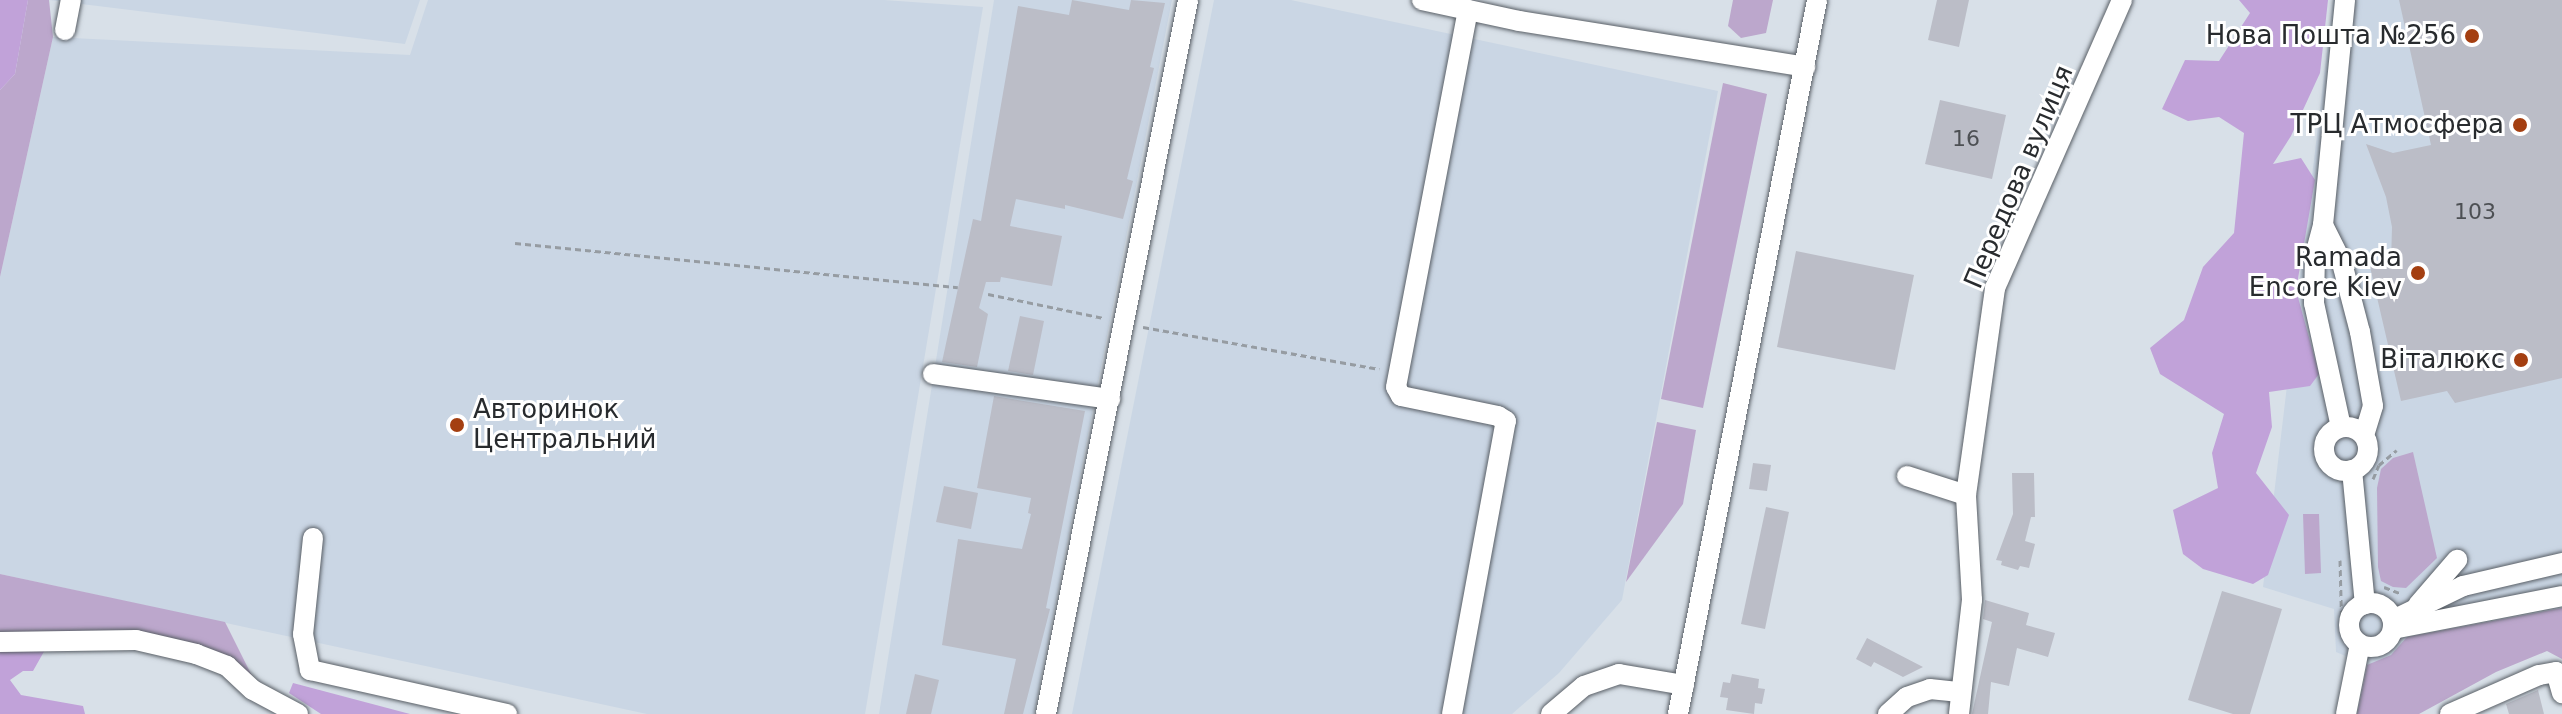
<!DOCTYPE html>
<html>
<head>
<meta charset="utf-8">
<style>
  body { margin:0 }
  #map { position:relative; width:2562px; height:714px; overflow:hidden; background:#d8e0e8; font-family:"DejaVu Sans",sans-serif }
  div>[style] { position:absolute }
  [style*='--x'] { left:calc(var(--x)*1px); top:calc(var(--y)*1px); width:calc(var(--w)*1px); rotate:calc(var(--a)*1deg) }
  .built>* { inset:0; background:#cad6e4 }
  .green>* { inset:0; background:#bca7cc }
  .forest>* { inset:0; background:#c1a2d9 }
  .building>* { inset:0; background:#bbbdc7 }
  .path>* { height:3px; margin-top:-1.5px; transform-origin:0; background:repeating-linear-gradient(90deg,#969ca2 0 6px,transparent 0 10px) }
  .roads { filter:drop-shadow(0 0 2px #595f66) drop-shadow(0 0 2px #595f66) }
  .minor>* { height:20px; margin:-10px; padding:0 10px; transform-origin:10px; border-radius:10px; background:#fff }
  .minor>.ring { margin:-10px; padding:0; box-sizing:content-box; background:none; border:20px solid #fff; border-radius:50% }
  .dots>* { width:22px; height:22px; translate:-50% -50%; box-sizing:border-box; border:4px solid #fff; border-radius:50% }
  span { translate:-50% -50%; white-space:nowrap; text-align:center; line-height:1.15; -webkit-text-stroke:6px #fff; paint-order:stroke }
  .number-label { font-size:22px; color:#4d5054 }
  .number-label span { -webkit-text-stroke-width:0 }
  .poi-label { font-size:26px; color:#282b2e }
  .right { translate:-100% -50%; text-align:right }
  .left { translate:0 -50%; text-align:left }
  .street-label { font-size:26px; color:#282b2e }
</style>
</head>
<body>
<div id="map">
  <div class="built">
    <div style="clip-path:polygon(49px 0,420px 0,405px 44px)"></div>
    <div style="clip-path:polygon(428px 0,884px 0,983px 7px,865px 714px,647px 714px,0 574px,0 277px,53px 37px,410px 55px)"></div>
    <div style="clip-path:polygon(994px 0,1172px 0,1034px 714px,879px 714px)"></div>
    <div style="clip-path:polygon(1214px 0,1291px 0,1718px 91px,1622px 600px,1559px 673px,1512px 714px,1072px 714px)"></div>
    <div style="clip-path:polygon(2333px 0,2562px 0,2562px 618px,2367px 665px,2336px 652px,2334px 609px,2263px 587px)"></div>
  </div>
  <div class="green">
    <div style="clip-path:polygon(28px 0,49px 0,53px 37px,0 277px,0 90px,15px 74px)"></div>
    <div style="clip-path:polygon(1733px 0,1773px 0,1766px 33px,1741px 38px,1728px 26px)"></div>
    <div style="clip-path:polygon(1723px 83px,1767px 94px,1703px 408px,1661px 399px)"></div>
    <div style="clip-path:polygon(1657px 422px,1696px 430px,1683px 504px,1626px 582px)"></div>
    <div style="clip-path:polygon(2413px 452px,2437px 558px,2406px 588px,2393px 587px,2381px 581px,2378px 567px,2377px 488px,2381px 469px,2393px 458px)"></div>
    <div style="clip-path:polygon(2303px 514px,2319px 514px,2321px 573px,2305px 574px)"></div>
    <div style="clip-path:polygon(0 574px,225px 622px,255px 682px,214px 654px,0 636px)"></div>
    <div style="clip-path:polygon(2562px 608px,2562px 659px,2547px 651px,2496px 672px,2419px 714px,2357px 714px,2367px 665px,2391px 655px,2407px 637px)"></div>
  </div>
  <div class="forest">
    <div style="clip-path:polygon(0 0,28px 0,15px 74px,0 90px)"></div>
    <div style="clip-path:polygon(2239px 0,2328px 0,2320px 73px,2291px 136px,2273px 164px,2301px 158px,2315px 180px,2296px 290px,2319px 374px,2310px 386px,2269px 392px,2272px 427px,2256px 473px,2289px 515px,2268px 575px,2253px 584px,2203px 569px,2183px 554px,2173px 510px,2218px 488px,2212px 453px,2224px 414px,2160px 374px,2150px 348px,2184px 320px,2203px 267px,2234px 233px,2244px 133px,2219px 117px,2188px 121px,2162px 109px,2185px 60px,2219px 61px,2250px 13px)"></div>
    <div style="clip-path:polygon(46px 648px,33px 671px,23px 671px,10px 680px,21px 695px,83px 706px,85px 714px,0 714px,0 649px)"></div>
    <div style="clip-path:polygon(293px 683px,410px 714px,321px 714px,289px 693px)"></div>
  </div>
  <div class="building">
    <div style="clip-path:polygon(1072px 0,1129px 10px,1131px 0,1165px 3px,1150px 67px,1154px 68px,1127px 179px,1133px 181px,1123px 219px,1065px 205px,1065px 209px,1016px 199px,1010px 226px,1062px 236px,1052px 286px,1001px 277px,1000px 282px,986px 282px,979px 308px,988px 314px,977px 367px,942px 362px,973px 219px,981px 221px,1018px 6px,1069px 15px)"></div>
    <div style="clip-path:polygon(1937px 0,1969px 0,1959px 47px,1928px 40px)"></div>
    <div style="clip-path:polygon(2399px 0,2562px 0,2562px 378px,2455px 403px,2447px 391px,2401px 401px,2370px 267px,2391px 263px,2392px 227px,2386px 197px,2366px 144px,2393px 153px,2431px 145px)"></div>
    <div style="clip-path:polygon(1940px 100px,2006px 115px,1992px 179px,1925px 164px)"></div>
    <div style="clip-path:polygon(1796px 251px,1914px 275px,1895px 370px,1777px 347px)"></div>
    <div style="clip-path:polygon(1020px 316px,1044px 321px,1033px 375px,1008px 371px)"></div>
    <div style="clip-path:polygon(994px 396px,1085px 411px,1046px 608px,1050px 609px,1023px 714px,1004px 714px,1016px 659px,942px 645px,958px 539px,1022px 549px,1031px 514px,1028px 513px,1031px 498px,977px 488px)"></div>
    <div style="clip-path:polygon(1753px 463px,1771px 465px,1767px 491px,1749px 489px)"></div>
    <div style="clip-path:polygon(2012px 473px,2034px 473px,2035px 517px,2031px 517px,2025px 541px,2035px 544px,2029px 568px,2020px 566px,2018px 570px,2001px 565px,2002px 561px,1996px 560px,2013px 514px)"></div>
    <div style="clip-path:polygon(944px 486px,978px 493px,971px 529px,936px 522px)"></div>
    <div style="clip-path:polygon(1766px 507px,1789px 512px,1765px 629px,1741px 624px)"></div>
    <div style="clip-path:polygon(2222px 591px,2282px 609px,2250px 714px,2233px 714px,2188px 700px)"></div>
    <div style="clip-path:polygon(1985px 600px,2029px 613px,2026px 625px,2055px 633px,2048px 657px,2017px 648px,2009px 686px,1991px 682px,1988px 714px,1972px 714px,1992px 622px,1983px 619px)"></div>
    <div style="clip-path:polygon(1867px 638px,1923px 667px,1903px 677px,1874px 662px,1871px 667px,1856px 659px)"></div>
    <div style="clip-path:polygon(915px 674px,939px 680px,931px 714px,906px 714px)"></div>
    <div style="clip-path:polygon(1732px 674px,1759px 679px,1758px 688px,1765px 689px,1762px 704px,1755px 703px,1754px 714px,1726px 710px,1728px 698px,1720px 697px,1723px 682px,1730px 683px)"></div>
    <div style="clip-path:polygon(2538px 690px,2544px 714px,2509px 714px,2506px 704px)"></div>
  </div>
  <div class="path">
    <div style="--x:515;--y:243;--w:445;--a:5.7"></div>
    <div style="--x:988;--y:294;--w:118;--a:11.7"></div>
    <div style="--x:1143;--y:327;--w:240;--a:10.1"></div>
    <div style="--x:2373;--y:479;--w:15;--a:-67"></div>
    <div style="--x:2379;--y:465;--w:23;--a:-40"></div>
    <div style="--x:2340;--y:560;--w:76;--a:88.5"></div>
    <div style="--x:2384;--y:587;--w:19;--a:21"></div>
  </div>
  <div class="roads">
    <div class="minor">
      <div style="--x:1422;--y:0;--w:99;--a:12.2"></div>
      <div style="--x:1519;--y:21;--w:290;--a:9.1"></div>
      <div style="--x:65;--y:30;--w:31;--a:-79"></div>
      <div style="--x:2323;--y:225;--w:42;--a:63.4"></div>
      <div style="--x:2342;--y:263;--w:71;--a:75.4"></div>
      <div style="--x:2360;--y:332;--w:75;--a:80"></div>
      <div style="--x:2373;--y:406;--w:30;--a:107"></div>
      <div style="--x:933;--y:374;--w:179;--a:8"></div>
      <div style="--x:2341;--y:427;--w:127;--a:-102.3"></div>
      <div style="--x:2314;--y:303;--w:48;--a:-88.8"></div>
      <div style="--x:2315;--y:255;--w:31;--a:-75"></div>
      <div style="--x:2323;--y:225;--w:226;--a:-84.4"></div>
      <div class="ring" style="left:2324px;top:427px;width:24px;height:24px"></div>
      <div style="--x:2352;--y:470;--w:135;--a:84.5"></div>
      <div style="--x:1907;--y:476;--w:62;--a:17.9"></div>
      <div style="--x:313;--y:538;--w:97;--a:95.9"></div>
      <div style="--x:303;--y:634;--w:37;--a:79"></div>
      <div style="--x:310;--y:670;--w:202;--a:12.6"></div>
      <div class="ring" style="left:2349px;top:603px;width:24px;height:24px"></div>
      <div style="--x:2418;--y:605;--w:60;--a:-49.1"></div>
      <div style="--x:2393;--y:620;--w:78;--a:-25.9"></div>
      <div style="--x:2463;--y:586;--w:102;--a:-13.1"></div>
      <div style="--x:2393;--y:629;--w:172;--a:-11"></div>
      <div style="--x:0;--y:642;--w:136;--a:-0.8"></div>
      <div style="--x:136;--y:640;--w:62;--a:13.1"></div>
      <div style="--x:196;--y:654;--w:33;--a:21"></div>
      <div style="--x:227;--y:666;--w:35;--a:43"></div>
      <div style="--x:253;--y:690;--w:51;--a:28.1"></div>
      <div style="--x:1046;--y:714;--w:728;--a:-78.75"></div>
      <div style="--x:1452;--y:714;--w:298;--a:-79.6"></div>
      <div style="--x:1506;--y:421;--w:9;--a:-148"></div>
      <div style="--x:1498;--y:416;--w:99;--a:-168.3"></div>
      <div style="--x:1401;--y:396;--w:10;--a:-119"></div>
      <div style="--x:1396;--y:387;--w:384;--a:-79.2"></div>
      <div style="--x:1551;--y:714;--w:43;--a:-40.3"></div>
      <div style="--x:1584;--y:686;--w:37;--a:-19"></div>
      <div style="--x:1619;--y:674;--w:66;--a:9.6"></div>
      <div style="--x:1678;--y:714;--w:727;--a:-78.98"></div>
      <div style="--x:1888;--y:714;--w:25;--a:-42"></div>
      <div style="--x:1907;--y:697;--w:24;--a:-19"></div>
      <div style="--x:1930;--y:689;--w:30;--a:6"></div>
      <div style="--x:1959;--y:714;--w:115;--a:-83.5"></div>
      <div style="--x:1972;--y:600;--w:105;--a:-93.3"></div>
      <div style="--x:1966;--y:495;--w:209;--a:-82"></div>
      <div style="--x:1995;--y:288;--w:315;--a:-66.2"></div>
      <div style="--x:2346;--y:714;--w:71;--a:-78.7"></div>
      <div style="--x:2450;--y:714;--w:97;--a:-23.7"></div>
      <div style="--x:2539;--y:675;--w:17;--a:-10"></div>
      <div style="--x:2556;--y:672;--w:22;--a:74"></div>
    </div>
  </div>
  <div class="dots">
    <div style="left:2472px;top:36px;background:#a43f11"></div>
    <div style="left:2520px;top:125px;background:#a43f11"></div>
    <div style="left:2418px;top:273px;background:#a43f11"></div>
    <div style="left:2521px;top:360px;background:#a43f11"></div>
    <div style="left:457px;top:425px;background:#a43f11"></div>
  </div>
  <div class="number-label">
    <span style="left:1966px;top:139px">16</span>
    <span style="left:2475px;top:212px">103</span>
  </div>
  <div class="poi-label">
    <span class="right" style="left:2456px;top:36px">Нова Пошта №256</span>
    <span class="right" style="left:2504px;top:125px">ТРЦ Атмосфера</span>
    <span class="right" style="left:2402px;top:273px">Ramada<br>Encore Kiev</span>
    <span class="right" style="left:2505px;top:360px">Віталюкс</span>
    <span class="left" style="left:473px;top:425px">Авторинок<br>Центральний</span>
  </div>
  <div class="street-label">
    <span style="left:2019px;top:177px;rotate:-67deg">Передова вулиця</span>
  </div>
</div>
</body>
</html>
